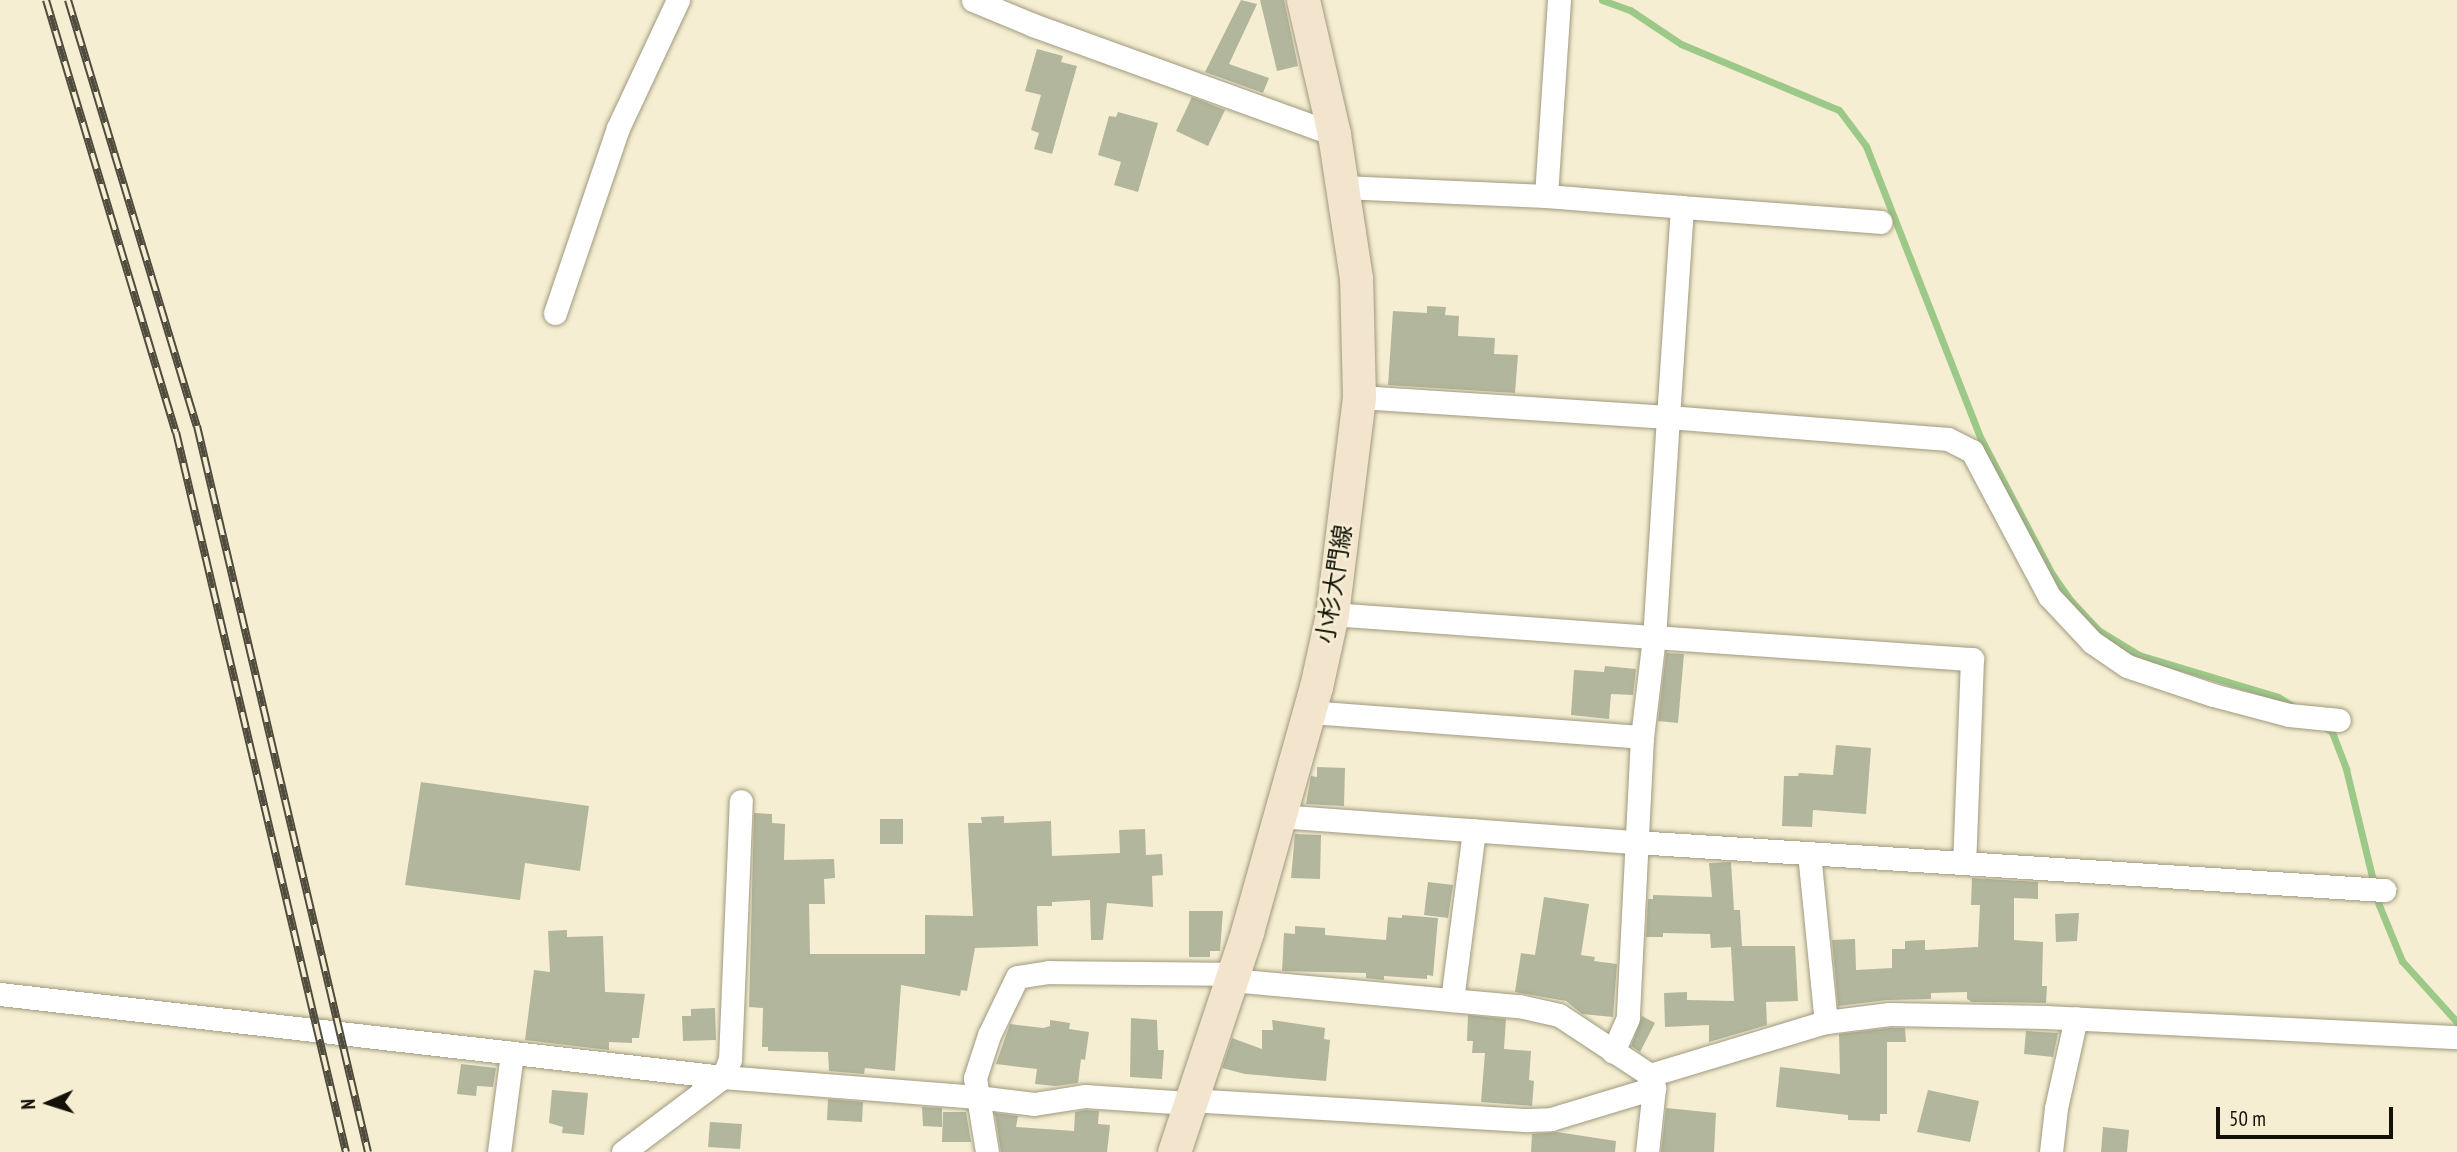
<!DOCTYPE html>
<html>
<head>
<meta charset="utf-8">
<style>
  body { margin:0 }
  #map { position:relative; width:2457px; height:1152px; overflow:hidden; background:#f5eed2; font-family:"PT Sans Narrow","Noto Sans JP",sans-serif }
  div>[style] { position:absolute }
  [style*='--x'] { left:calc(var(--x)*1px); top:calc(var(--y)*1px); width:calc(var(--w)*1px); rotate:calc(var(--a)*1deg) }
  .stream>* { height:7px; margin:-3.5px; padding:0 3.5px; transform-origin:3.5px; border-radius:3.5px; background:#9cc988 }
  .building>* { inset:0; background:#b2b69c }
  .roads { filter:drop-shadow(0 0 2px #9f997f) drop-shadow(0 0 2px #9f997f) }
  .street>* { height:23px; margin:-11.5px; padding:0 11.5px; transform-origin:11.5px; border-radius:11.5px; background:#fff }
  .secondary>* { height:33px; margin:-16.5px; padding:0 16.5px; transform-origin:16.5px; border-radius:16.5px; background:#f3e4ce }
  .rail>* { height:8px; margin-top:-4px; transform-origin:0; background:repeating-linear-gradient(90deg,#f5eed2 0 16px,#4f4b3d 0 32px); box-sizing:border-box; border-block:2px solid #4f4b3d }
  span { translate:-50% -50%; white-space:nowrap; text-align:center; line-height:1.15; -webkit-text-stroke:5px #f5eed2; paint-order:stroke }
  .street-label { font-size:24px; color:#131108 }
  .north { position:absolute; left:14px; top:1068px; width:70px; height:70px; -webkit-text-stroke:5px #f5eed2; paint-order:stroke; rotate:267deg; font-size:19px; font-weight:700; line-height:28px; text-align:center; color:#131108 }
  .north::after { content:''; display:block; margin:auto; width:24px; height:32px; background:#131108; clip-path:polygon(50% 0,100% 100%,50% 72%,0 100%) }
  .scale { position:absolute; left:2216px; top:1107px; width:177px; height:32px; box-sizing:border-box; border:4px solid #131108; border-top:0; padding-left:9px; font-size:21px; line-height:24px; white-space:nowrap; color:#131108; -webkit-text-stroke:5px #f5eed2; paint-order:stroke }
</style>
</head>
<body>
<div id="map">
  <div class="stream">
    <div style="--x:1602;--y:0;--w:30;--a:20"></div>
    <div style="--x:1630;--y:10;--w:61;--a:33.7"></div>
    <div style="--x:1681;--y:44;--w:171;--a:22.7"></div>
    <div style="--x:1839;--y:110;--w:45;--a:53.1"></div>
    <div style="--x:1866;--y:146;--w:315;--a:68.6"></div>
    <div style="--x:1981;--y:439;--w:153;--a:62.3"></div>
    <div style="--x:2052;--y:574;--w:33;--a:55"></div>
    <div style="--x:2071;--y:601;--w:40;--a:47"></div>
    <div style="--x:2098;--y:630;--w:48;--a:31.4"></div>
    <div style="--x:2139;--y:655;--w:145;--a:16.8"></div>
    <div style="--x:2278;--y:697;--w:19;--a:32"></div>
    <div style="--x:2325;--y:727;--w:9;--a:36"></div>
    <div style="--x:2332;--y:732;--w:40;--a:69"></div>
    <div style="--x:2346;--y:769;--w:140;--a:76.4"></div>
    <div style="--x:2379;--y:905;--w:61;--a:67.7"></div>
    <div style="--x:2402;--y:961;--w:82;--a:48"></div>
  </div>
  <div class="building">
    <div style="clip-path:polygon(1241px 0,1257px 4px,1229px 64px,1269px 78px,1263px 93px,1205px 72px)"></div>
    <div style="clip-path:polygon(1260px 0,1284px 0,1298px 66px,1277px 71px)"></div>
    <div style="clip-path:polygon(1037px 49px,1063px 56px,1061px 62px,1077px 66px,1052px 154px,1034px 149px,1039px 133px,1031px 130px,1041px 95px,1025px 91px)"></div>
    <div style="clip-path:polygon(1192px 97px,1225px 110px,1208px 146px,1176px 131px)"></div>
    <div style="clip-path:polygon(1118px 112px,1158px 123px,1138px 192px,1114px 185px,1121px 162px,1098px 155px,1109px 116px,1116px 117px)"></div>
    <div style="clip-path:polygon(1427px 306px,1446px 307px,1445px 315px,1459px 316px,1458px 336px,1495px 338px,1494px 354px,1518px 355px,1515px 393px,1388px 385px,1393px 311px,1427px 313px)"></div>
    <div style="clip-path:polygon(1666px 653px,1684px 654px,1678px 723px,1658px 721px)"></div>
    <div style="clip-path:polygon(1605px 666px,1636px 669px,1633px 695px,1611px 694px,1609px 719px,1571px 715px,1574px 670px,1604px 672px)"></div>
    <div style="clip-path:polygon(1836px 745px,1871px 748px,1866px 814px,1813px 810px,1812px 827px,1782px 826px,1784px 776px,1798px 776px,1799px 773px,1833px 775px)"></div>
    <div style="clip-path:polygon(1317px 767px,1345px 768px,1344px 806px,1306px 804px,1311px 776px,1317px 777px)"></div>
    <div style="clip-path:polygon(421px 782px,589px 806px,580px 871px,525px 863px,520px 900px,405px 885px)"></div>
    <div style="clip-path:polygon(754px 813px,772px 814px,772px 823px,785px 824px,784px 860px,834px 859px,835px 878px,824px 879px,825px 904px,809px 904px,810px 954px,925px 954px,925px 915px,973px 916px,968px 823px,982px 823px,981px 817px,1004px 816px,1004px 823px,1051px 821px,1052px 856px,1120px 853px,1119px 830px,1145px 829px,1146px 855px,1162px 854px,1163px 875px,1152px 876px,1153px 907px,1107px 903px,1103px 940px,1091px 940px,1090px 900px,1052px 902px,1052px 906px,1037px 906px,1038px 946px,975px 948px,967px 991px,961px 990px,960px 996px,901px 985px,895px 1071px,865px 1068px,864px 1074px,829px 1071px,828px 1052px,768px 1051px,768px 1047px,762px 1047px,763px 1008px,749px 1007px)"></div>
    <div style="clip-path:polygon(880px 819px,903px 819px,903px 844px,880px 844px)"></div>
    <div style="clip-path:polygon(1295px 834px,1321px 835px,1320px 879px,1291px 878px)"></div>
    <div style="clip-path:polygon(1731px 862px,1734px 910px,1740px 910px,1742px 946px,1795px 946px,1798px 1001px,1766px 1002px,1767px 1025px,1709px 1042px,1709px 1025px,1665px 1027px,1664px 993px,1687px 992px,1687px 1000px,1734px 1001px,1731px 947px,1711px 948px,1710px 934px,1663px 933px,1663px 937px,1646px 937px,1648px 899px,1653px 899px,1653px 895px,1712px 897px,1709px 863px)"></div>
    <div style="clip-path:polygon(1972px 878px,2038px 882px,2038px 899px,2014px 898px,2014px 940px,2043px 942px,2042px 986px,2047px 986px,2046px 1003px,1972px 1002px,1967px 999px,1967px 992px,1931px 993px,1931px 999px,1887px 1000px,1838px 1006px,1832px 940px,1855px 939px,1856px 970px,1892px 968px,1892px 949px,1905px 949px,1905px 941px,1925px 940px,1925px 950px,1978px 947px,1980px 905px,1971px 905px)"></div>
    <div style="clip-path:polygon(1428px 882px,1453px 885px,1448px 918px,1424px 915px)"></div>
    <div style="clip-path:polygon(1544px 897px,1589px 904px,1581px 955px,1595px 957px,1594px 961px,1617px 964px,1613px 1017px,1582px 1014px,1566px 1001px,1515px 992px,1521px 953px,1535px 955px)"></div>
    <div style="clip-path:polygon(1189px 911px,1223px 911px,1220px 951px,1210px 951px,1210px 957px,1189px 957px)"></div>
    <div style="clip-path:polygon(2079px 913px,2077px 941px,2056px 942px,2055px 914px)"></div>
    <div style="clip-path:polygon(1402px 915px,1438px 918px,1433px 976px,1427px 975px,1427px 979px,1384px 976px,1384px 980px,1366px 978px,1366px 973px,1282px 971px,1284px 933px,1295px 934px,1295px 926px,1325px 928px,1325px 935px,1386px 940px,1388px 917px,1402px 918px)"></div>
    <div style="clip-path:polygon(567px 930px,567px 937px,603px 936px,605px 992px,645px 994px,639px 1038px,632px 1038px,632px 1043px,609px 1042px,609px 1050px,525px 1040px,534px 970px,550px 972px,548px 931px)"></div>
    <div style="clip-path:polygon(715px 1008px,716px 1040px,683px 1041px,682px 1016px,691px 1016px,691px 1009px)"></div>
    <div style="clip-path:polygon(1468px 1015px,1506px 1019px,1504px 1049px,1531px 1051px,1529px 1080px,1534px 1081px,1532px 1106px,1481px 1102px,1485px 1053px,1472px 1053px,1473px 1041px,1467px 1041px)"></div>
    <div style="clip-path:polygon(1642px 1016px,1655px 1023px,1640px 1052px,1631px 1046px)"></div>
    <div style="clip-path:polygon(1131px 1018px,1157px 1020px,1158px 1050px,1164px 1050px,1162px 1079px,1130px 1077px)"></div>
    <div style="clip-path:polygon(1050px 1020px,1070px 1023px,1069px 1029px,1089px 1032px,1085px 1060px,1081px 1059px,1078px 1083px,1056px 1086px,1035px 1084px,1037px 1069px,996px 1064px,1010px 1024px,1043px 1028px,1050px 1026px)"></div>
    <div style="clip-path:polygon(1272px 1020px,1325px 1028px,1324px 1039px,1330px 1040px,1326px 1081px,1245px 1074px,1222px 1068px,1232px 1038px,1262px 1049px,1262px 1030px,1273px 1030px)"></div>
    <div style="clip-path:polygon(1890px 1028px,1905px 1028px,1906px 1042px,1887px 1042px,1887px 1114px,1880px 1114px,1880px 1121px,1848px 1120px,1848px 1115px,1776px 1107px,1780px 1067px,1840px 1074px,1839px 1034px)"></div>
    <div style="clip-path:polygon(2026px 1031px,2058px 1033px,2053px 1057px,2024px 1054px)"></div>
    <div style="clip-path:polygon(461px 1064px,496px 1068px,493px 1087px,477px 1086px,476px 1096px,457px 1094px)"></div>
    <div style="clip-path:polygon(552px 1090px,588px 1093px,584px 1135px,562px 1133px,563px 1127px,549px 1123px)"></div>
    <div style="clip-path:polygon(1928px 1090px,1979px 1101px,1970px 1142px,1917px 1132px)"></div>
    <div style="clip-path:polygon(828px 1099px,863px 1102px,862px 1122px,827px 1120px)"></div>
    <div style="clip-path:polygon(922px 1107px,942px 1108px,942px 1127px,923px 1126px)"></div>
    <div style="clip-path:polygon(1666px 1108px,1716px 1113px,1714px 1152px,1661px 1152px)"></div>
    <div style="clip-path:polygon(1086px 1110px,1099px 1111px,1098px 1124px,1110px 1125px,1107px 1152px,1001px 1152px,995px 1113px,1018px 1116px,1016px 1127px,1074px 1131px,1075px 1112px)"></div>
    <div style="clip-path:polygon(943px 1112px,966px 1112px,971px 1142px,942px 1142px)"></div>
    <div style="clip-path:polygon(710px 1122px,742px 1124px,740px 1149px,708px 1147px)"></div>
    <div style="clip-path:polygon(2103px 1127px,2129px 1130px,2127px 1152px,2101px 1152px)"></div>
    <div style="clip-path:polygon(1557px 1132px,1616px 1141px,1615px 1152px,1531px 1152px,1532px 1134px)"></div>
  </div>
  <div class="roads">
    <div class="street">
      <div style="--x:973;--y:0;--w:65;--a:22.6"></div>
      <div style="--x:1033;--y:25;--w:320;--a:19.9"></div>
      <div style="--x:1559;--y:0;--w:196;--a:93.8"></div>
      <div style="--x:1546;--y:196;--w:136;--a:4.6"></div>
      <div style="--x:1682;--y:207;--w:210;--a:93.8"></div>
      <div style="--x:1668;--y:417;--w:281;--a:4.5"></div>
      <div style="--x:1948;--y:439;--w:27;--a:27"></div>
      <div style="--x:1972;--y:451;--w:164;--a:62"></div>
      <div style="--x:2049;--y:596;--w:63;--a:46.9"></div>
      <div style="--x:2092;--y:642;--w:42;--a:34.4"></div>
      <div style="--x:2127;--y:666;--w:91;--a:18.6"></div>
      <div style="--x:2213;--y:695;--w:79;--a:14.7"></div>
      <div style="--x:2289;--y:715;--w:50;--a:5.7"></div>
      <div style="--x:1342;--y:187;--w:204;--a:2.5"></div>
      <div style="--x:1682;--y:207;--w:199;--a:4.3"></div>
      <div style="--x:555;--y:313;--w:195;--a:-71.2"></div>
      <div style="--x:618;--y:128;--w:141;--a:-64.9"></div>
      <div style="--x:1359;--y:397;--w:310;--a:3.7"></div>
      <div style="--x:1668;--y:417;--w:220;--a:93.6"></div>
      <div style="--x:1654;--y:637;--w:319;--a:4"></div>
      <div style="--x:1972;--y:659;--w:204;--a:92.2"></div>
      <div style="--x:1332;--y:614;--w:323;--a:4.1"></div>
      <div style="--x:1654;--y:637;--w:101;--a:96.8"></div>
      <div style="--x:1309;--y:712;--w:334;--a:4.3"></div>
      <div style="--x:1642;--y:737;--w:281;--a:92.9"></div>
      <div style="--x:1628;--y:1018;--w:37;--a:114"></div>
      <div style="--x:1279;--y:816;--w:357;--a:4.2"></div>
      <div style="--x:1635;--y:842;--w:751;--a:3.67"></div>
      <div style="--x:1809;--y:853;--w:170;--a:84.3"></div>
      <div style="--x:1231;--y:980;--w:289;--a:5.2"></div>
      <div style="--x:1519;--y:1006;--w:41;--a:12.7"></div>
      <div style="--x:1559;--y:1015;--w:109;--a:33.4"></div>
      <div style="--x:1650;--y:1075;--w:14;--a:73"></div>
      <div style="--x:1654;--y:1088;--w:64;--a:96.2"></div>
      <div style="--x:0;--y:994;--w:728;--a:6.55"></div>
      <div style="--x:723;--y:1077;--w:255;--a:4.5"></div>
      <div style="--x:977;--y:1097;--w:57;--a:7"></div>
      <div style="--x:1034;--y:1104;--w:52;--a:-8.9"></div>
      <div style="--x:1085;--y:1096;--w:103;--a:3.9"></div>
      <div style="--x:1452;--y:1000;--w:171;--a:-82.6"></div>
      <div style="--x:1650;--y:1075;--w:184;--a:-16.8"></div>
      <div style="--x:1826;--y:1022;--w:64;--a:-7.2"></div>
      <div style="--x:1889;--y:1014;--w:157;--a:1.1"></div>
      <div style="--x:2046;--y:1017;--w:411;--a:2.8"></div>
      <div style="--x:1189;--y:1100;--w:340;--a:3.4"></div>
      <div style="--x:1528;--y:1120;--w:23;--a:-2"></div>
      <div style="--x:1551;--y:1119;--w:108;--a:-16.8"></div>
      <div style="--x:499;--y:1152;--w:100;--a:-82.5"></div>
      <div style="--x:623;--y:1152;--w:125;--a:-36.9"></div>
      <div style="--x:723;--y:1077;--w:19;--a:-69"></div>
      <div style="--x:730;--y:1059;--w:258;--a:-87.6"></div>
      <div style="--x:987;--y:1152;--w:75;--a:-99.2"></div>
      <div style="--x:975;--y:1078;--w:45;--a:-72"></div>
      <div style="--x:989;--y:1035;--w:64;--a:-64.2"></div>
      <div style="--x:1017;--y:977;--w:32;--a:-9"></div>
      <div style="--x:1049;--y:972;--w:184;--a:0.6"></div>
      <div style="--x:2051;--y:1152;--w:44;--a:-83.5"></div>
      <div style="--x:2056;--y:1108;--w:92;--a:-77.5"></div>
    </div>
    <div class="secondary">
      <div style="--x:1174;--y:1152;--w:232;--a:-71.6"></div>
      <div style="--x:1247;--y:932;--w:255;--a:-74.3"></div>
      <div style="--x:1316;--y:687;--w:75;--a:-77.6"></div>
      <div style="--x:1332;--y:614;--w:219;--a:-82.9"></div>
      <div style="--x:1359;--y:397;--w:119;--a:-91.4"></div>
      <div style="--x:1356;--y:278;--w:146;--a:-98.7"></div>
      <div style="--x:1334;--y:134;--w:138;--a:-103"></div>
    </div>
  </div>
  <div class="rail">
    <div style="--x:46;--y:0;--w:451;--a:73.3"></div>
    <div style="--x:176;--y:432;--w:740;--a:76.72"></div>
    <div style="--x:68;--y:0;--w:445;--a:73.2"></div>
    <div style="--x:197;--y:426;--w:746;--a:76.75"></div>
  </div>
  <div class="street-label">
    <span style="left:1334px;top:584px;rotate:-81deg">小杉大門線</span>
  </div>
  <div class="north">N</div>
  <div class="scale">50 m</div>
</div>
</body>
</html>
